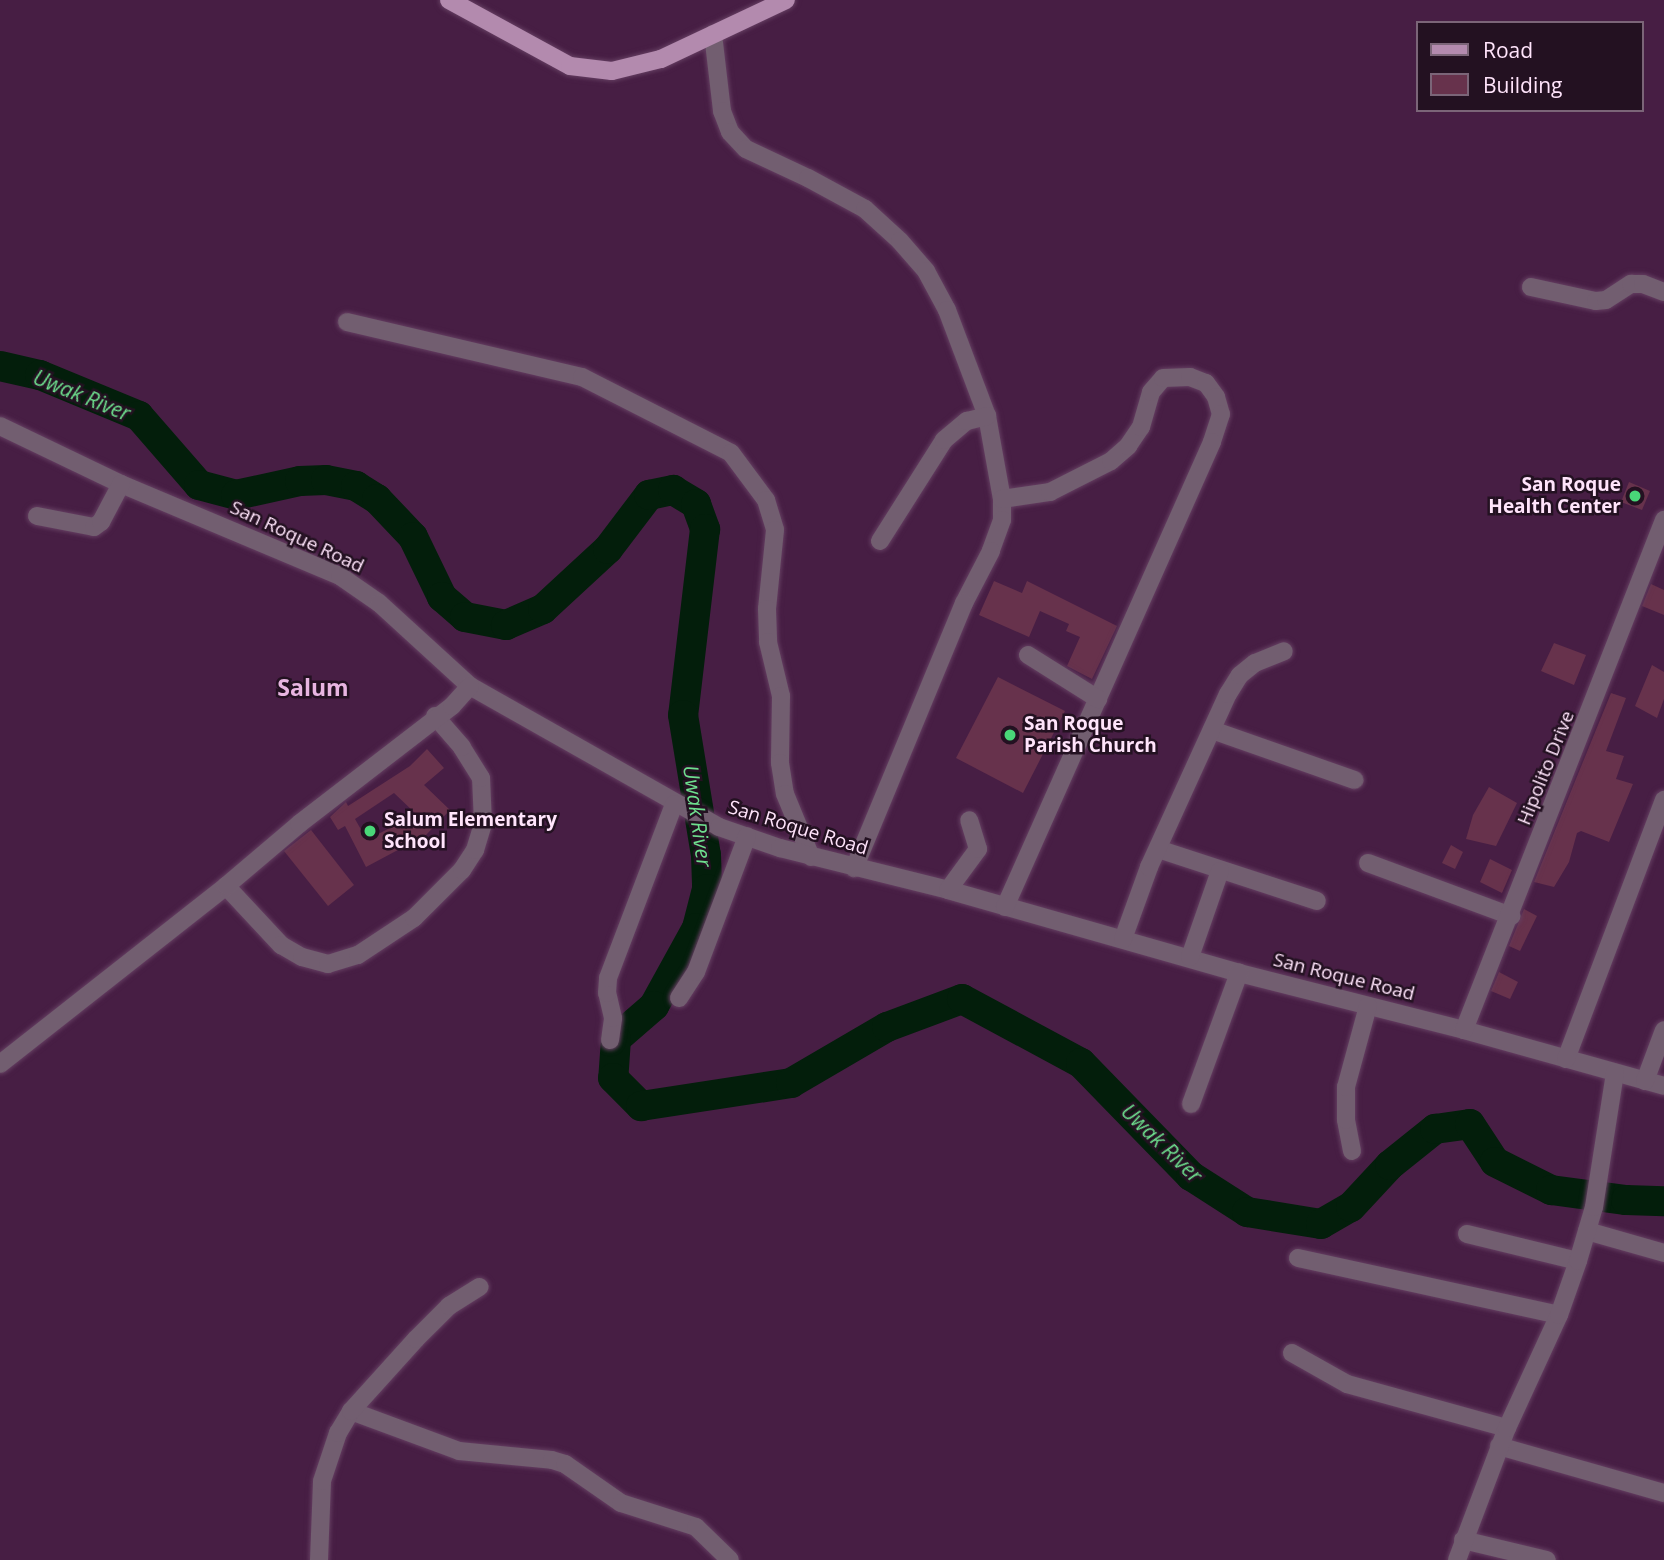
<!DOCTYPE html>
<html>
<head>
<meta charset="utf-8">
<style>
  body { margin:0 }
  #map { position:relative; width:1664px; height:1560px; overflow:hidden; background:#471e44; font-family:"Open Sans",sans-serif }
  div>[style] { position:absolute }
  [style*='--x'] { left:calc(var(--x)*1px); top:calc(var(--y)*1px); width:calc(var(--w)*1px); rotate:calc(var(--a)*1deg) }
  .river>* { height:30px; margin:-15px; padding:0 15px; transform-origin:15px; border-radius:15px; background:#031e0b }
  .building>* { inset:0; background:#67324c }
  .roads { filter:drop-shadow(0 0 2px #643e61) drop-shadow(0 0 2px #643e61) }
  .minor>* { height:18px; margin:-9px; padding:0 9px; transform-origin:9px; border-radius:9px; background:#725e70 }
  .major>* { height:18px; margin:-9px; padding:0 9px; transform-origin:9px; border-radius:9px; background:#b38aae }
  .dots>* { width:19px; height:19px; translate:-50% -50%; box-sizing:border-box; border:4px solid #231121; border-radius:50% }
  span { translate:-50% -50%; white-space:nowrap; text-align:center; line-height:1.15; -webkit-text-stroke:5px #231121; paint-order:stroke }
  .poi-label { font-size:19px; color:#ffe4fb; font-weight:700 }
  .right { translate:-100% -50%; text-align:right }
  .left { translate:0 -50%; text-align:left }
  .street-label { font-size:19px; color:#ffe4fb }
  .water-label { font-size:21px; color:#6edf8e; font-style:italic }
  .quarter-label { font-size:23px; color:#e8b5e1; font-weight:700 }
  .legend { position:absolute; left:1416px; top:21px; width:228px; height:91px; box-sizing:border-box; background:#231121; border:2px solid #7b6578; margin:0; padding:9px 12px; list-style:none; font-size:21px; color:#ffe4fb }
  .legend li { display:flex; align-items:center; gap:14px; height:35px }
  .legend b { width:35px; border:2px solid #7b6578 }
</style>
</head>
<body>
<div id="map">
  <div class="river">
    <div style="--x:0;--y:366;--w:41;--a:12.7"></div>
    <div style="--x:40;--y:375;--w:107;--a:22.5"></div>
    <div style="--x:139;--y:416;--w:91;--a:49"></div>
    <div style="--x:199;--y:485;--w:38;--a:15"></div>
    <div style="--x:236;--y:495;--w:66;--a:-12.3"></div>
    <div style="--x:300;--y:481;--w:26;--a:-2"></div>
    <div style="--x:326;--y:480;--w:31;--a:11"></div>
    <div style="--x:356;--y:486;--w:25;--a:32"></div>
    <div style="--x:377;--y:499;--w:52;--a:46.5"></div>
    <div style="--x:413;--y:537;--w:67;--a:64.2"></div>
    <div style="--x:442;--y:597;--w:30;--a:41"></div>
    <div style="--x:465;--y:617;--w:42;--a:11"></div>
    <div style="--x:506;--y:625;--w:40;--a:-23.4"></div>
    <div style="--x:543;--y:609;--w:88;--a:-42.7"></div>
    <div style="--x:608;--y:549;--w:68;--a:-52.8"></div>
    <div style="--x:649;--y:495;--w:25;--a:-12"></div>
    <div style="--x:673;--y:490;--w:27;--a:31"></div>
    <div style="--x:696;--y:504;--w:27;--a:70"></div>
    <div style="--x:705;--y:529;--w:187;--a:96.7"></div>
    <div style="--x:683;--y:715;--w:142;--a:80.7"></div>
    <div style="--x:706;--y:855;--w:34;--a:88"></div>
    <div style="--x:707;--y:889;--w:40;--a:104.4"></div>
    <div style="--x:697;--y:928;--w:89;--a:118.9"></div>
    <div style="--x:654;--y:1006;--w:50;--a:139"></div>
    <div style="--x:616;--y:1039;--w:39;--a:94"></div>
    <div style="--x:613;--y:1078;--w:40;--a:45"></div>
    <div style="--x:641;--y:1106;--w:152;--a:-8.7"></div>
    <div style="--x:791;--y:1083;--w:111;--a:-30.3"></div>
    <div style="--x:887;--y:1027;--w:80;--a:-20.5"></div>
    <div style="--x:962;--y:999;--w:135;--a:28.3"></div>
    <div style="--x:1081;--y:1063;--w:158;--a:45.8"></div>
    <div style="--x:1191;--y:1176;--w:67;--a:32.7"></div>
    <div style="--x:1247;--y:1212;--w:75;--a:9.2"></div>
    <div style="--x:1321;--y:1224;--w:34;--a:-30"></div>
    <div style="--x:1351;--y:1207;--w:57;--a:-47.1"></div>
    <div style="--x:1390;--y:1165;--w:58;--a:-38.7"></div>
    <div style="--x:1435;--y:1129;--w:35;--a:-8"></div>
    <div style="--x:1470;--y:1124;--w:45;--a:56.7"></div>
    <div style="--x:1495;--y:1162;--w:63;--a:26.6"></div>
    <div style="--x:1551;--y:1190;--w:76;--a:7.6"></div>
    <div style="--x:1626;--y:1200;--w:38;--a:2"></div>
  </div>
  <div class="building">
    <div style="clip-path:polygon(1629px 482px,1650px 491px,1642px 510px,1621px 502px)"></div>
    <div style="clip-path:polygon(994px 581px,1022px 593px,1027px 581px,1117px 626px,1092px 679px,1067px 666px,1080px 637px,1066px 631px,1069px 624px,1040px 611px,1029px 637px,979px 615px)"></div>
    <div style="clip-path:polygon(1651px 584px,1664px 590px,1664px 615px,1642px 606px)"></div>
    <div style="clip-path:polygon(1554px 643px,1586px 655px,1574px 685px,1541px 671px)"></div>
    <div style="clip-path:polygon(1652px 665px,1664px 672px,1664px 699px,1657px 718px,1635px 706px)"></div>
    <div style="clip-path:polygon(998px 677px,1065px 711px,1023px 793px,956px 758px)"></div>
    <div style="clip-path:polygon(1611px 693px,1626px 698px,1606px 751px,1624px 756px,1616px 779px,1633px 784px,1609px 842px,1581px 831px,1577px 833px,1569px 862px,1554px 887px,1534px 882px)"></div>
    <div style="clip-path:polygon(evenodd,427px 749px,444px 768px,424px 785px,450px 810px,426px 835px,366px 867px,345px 826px,338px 830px,330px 817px,346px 802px,348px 806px,410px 766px,427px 749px,394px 793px,416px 814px,367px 840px,355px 819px,394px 793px)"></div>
    <div style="clip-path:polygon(1489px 787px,1517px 803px,1496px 846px,1466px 839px,1473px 815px)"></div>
    <div style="clip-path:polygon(311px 830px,354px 885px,328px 906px,284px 851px)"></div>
    <div style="clip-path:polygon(1451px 845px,1463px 852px,1455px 869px,1442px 863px)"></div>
    <div style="clip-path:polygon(1490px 859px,1512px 870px,1502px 893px,1480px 882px)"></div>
    <div style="clip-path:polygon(1524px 909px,1537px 916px,1520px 951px,1509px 946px)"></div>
    <div style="clip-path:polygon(1499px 972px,1518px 982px,1510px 999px,1491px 991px)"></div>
  </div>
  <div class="roads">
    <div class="minor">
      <div style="--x:713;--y:34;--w:78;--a:83.3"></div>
      <div style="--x:722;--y:111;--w:22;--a:69"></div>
      <div style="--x:730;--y:132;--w:23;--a:47"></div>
      <div style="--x:746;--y:149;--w:68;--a:25.1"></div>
      <div style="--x:808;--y:178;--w:65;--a:28.5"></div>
      <div style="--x:865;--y:209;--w:47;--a:42.4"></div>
      <div style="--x:900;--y:241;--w:40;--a:49"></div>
      <div style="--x:926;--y:271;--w:44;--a:61.7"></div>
      <div style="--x:947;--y:310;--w:113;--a:69.3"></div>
      <div style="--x:987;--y:416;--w:84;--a:79.8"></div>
      <div style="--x:1002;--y:499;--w:21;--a:90"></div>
      <div style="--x:1002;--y:520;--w:33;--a:110"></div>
      <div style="--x:991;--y:551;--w:59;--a:117.4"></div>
      <div style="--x:964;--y:603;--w:287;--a:112.5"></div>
      <div style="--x:1531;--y:287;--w:66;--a:12.2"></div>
      <div style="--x:1596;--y:301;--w:10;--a:-6"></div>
      <div style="--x:1606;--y:300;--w:30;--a:-33"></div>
      <div style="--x:1631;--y:284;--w:12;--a:0"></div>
      <div style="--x:1643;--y:284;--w:22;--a:21"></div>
      <div style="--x:347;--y:322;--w:241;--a:13.2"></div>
      <div style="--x:582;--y:377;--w:167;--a:27"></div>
      <div style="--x:731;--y:453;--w:59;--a:53.3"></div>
      <div style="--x:766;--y:500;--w:31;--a:73"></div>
      <div style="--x:775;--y:530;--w:79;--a:95.8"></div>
      <div style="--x:767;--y:609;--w:33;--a:88"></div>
      <div style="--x:768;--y:642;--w:56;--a:76.5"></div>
      <div style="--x:781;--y:696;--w:67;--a:90.9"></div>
      <div style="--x:780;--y:763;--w:31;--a:81"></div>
      <div style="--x:785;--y:794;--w:68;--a:67.6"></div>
      <div style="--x:0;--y:426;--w:134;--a:25.6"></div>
      <div style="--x:121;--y:484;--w:238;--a:22.8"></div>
      <div style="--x:340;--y:576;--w:47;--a:34.7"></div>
      <div style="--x:379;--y:603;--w:123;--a:42.4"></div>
      <div style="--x:470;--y:686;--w:286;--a:29.5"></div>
      <div style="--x:719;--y:827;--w:65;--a:19"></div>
      <div style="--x:780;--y:848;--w:173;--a:14"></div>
      <div style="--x:948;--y:890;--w:303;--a:15.9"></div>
      <div style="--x:1239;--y:973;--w:232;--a:14.2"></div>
      <div style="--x:1464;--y:1030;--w:208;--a:15.6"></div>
      <div style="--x:1002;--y:499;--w:49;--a:-8.3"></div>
      <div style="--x:1050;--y:492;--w:68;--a:-26.9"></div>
      <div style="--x:1111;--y:461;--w:23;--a:-41"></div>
      <div style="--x:1128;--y:446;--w:23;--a:-56"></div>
      <div style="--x:1141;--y:427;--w:36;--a:-74"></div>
      <div style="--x:1151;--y:392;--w:18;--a:-49"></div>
      <div style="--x:1163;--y:378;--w:27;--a:-2"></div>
      <div style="--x:1190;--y:377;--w:17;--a:21"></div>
      <div style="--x:1206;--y:383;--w:17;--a:54"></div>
      <div style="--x:1216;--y:397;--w:18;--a:74"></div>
      <div style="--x:1221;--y:414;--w:29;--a:108"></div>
      <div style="--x:1212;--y:442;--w:509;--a:114"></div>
      <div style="--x:37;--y:516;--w:58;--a:10.9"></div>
      <div style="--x:94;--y:527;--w:9;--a:-36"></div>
      <div style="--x:101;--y:522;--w:43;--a:-62.2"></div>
      <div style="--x:880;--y:541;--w:120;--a:-57.6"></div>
      <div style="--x:944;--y:440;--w:30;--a:-40"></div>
      <div style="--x:967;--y:421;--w:21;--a:-14"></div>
      <div style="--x:1028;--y:655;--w:83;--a:32.2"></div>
      <div style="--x:1212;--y:730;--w:151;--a:19.3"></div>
      <div style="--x:1158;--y:849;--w:167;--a:18.1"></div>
      <div style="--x:1368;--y:863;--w:153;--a:20.3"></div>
      <div style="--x:226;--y:886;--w:81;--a:47"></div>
      <div style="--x:281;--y:945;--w:24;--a:30"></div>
      <div style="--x:302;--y:957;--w:27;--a:15"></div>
      <div style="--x:328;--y:964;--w:31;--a:-17"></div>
      <div style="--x:358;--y:955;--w:67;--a:-33.5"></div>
      <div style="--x:414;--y:918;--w:68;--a:-45"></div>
      <div style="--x:462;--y:870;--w:24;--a:-57"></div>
      <div style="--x:475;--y:850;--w:28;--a:-73"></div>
      <div style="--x:483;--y:823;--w:45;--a:-92.5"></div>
      <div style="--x:481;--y:778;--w:36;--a:-122"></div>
      <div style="--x:462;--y:747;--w:41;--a:-131.1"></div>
      <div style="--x:948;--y:890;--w:51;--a:-53.8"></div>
      <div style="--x:978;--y:849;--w:30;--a:-107"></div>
      <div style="--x:1123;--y:939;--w:77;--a:-70.1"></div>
      <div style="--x:1149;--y:867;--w:190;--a:-65.5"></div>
      <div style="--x:1228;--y:694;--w:22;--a:-58"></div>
      <div style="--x:1240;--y:675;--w:19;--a:-39"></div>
      <div style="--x:1255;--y:663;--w:31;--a:-22"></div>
      <div style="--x:1190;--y:957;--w:91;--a:-70.8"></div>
      <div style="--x:679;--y:998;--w:31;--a:-57"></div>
      <div style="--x:696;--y:972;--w:145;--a:-69.4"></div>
      <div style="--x:1464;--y:1030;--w:548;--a:-68.59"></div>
      <div style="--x:610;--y:1040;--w:22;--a:-82"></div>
      <div style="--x:613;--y:1018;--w:26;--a:-103"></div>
      <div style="--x:607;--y:993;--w:15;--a:-86"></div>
      <div style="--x:608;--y:978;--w:186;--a:-69.2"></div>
      <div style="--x:1566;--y:1059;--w:277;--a:-69.3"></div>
      <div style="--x:0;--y:1064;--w:288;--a:-38.2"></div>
      <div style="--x:226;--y:886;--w:96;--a:-40.3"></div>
      <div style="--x:299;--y:824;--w:193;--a:-37.6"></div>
      <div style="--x:452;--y:706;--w:27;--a:-48"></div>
      <div style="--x:1645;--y:1081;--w:54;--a:-69.6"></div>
      <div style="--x:1191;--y:1104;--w:140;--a:-69.9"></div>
      <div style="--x:1352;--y:1151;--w:32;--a:-101"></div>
      <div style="--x:1346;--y:1120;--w:33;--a:-90"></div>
      <div style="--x:1346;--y:1087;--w:84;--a:-74.8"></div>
      <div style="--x:1587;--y:1231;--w:80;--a:15.9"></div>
      <div style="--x:1467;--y:1234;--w:114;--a:13.7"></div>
      <div style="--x:1298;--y:1258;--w:267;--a:12.3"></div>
      <div style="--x:1292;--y:1353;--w:63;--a:29.4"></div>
      <div style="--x:1347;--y:1384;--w:166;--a:15.4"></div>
      <div style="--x:351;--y:1411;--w:115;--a:20.3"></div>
      <div style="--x:459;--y:1451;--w:93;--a:5.5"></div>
      <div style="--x:552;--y:1460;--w:14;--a:17"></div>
      <div style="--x:565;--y:1464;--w:68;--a:34.9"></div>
      <div style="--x:621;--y:1503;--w:79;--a:17.7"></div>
      <div style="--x:696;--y:1527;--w:47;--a:44.1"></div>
      <div style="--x:1499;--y:1446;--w:172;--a:15.9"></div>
      <div style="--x:1463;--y:1540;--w:86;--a:13.4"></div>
      <div style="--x:319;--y:1560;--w:79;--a:-87.8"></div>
      <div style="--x:322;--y:1481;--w:51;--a:-71.6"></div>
      <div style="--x:338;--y:1433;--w:26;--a:-59"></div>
      <div style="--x:351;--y:1411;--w:97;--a:-47.9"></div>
      <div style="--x:416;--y:1339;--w:47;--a:-45"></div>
      <div style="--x:449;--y:1306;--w:36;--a:-32"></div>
      <div style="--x:1457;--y:1560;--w:141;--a:-69.3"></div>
      <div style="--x:1507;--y:1428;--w:124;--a:-65.3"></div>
      <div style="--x:1559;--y:1315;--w:57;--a:-70.6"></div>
      <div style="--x:1578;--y:1261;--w:56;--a:-73.5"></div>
      <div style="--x:1594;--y:1207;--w:136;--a:-81.1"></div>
    </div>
    <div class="major">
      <div style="--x:449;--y:0;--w:138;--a:28.6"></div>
      <div style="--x:570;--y:66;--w:42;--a:6.8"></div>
      <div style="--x:612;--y:71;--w:50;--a:-13.8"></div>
      <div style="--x:661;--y:59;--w:138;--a:-25.3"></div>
    </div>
  </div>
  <div class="dots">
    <div style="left:1635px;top:496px;background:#49d778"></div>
    <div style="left:1010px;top:735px;background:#49d778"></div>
    <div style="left:370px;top:831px;background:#49d778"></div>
  </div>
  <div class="poi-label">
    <span class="right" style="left:1621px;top:496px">San Roque<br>Health Center</span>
    <span class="left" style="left:1024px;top:735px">San Roque<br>Parish Church</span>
    <span class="left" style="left:384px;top:831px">Salum Elementary<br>School</span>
  </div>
  <div class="street-label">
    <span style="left:297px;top:537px;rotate:25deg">San Roque Road</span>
    <span style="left:1546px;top:768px;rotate:-68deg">Hipolito Drive</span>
    <span style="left:798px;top:828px;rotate:17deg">San Roque Road</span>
    <span style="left:1344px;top:977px;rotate:14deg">San Roque Road</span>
  </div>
  <div class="water-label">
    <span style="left:82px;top:395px;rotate:22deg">Uwak River</span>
    <span style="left:698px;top:816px;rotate:82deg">Uwak River</span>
    <span style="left:1162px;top:1143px;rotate:44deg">Uwak River</span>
  </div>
  <div class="quarter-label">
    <span style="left:313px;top:687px">Salum</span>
  </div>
  <ul class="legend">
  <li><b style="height:9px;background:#b38aae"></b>Road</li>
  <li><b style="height:19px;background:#67324c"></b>Building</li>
  </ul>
</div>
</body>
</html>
